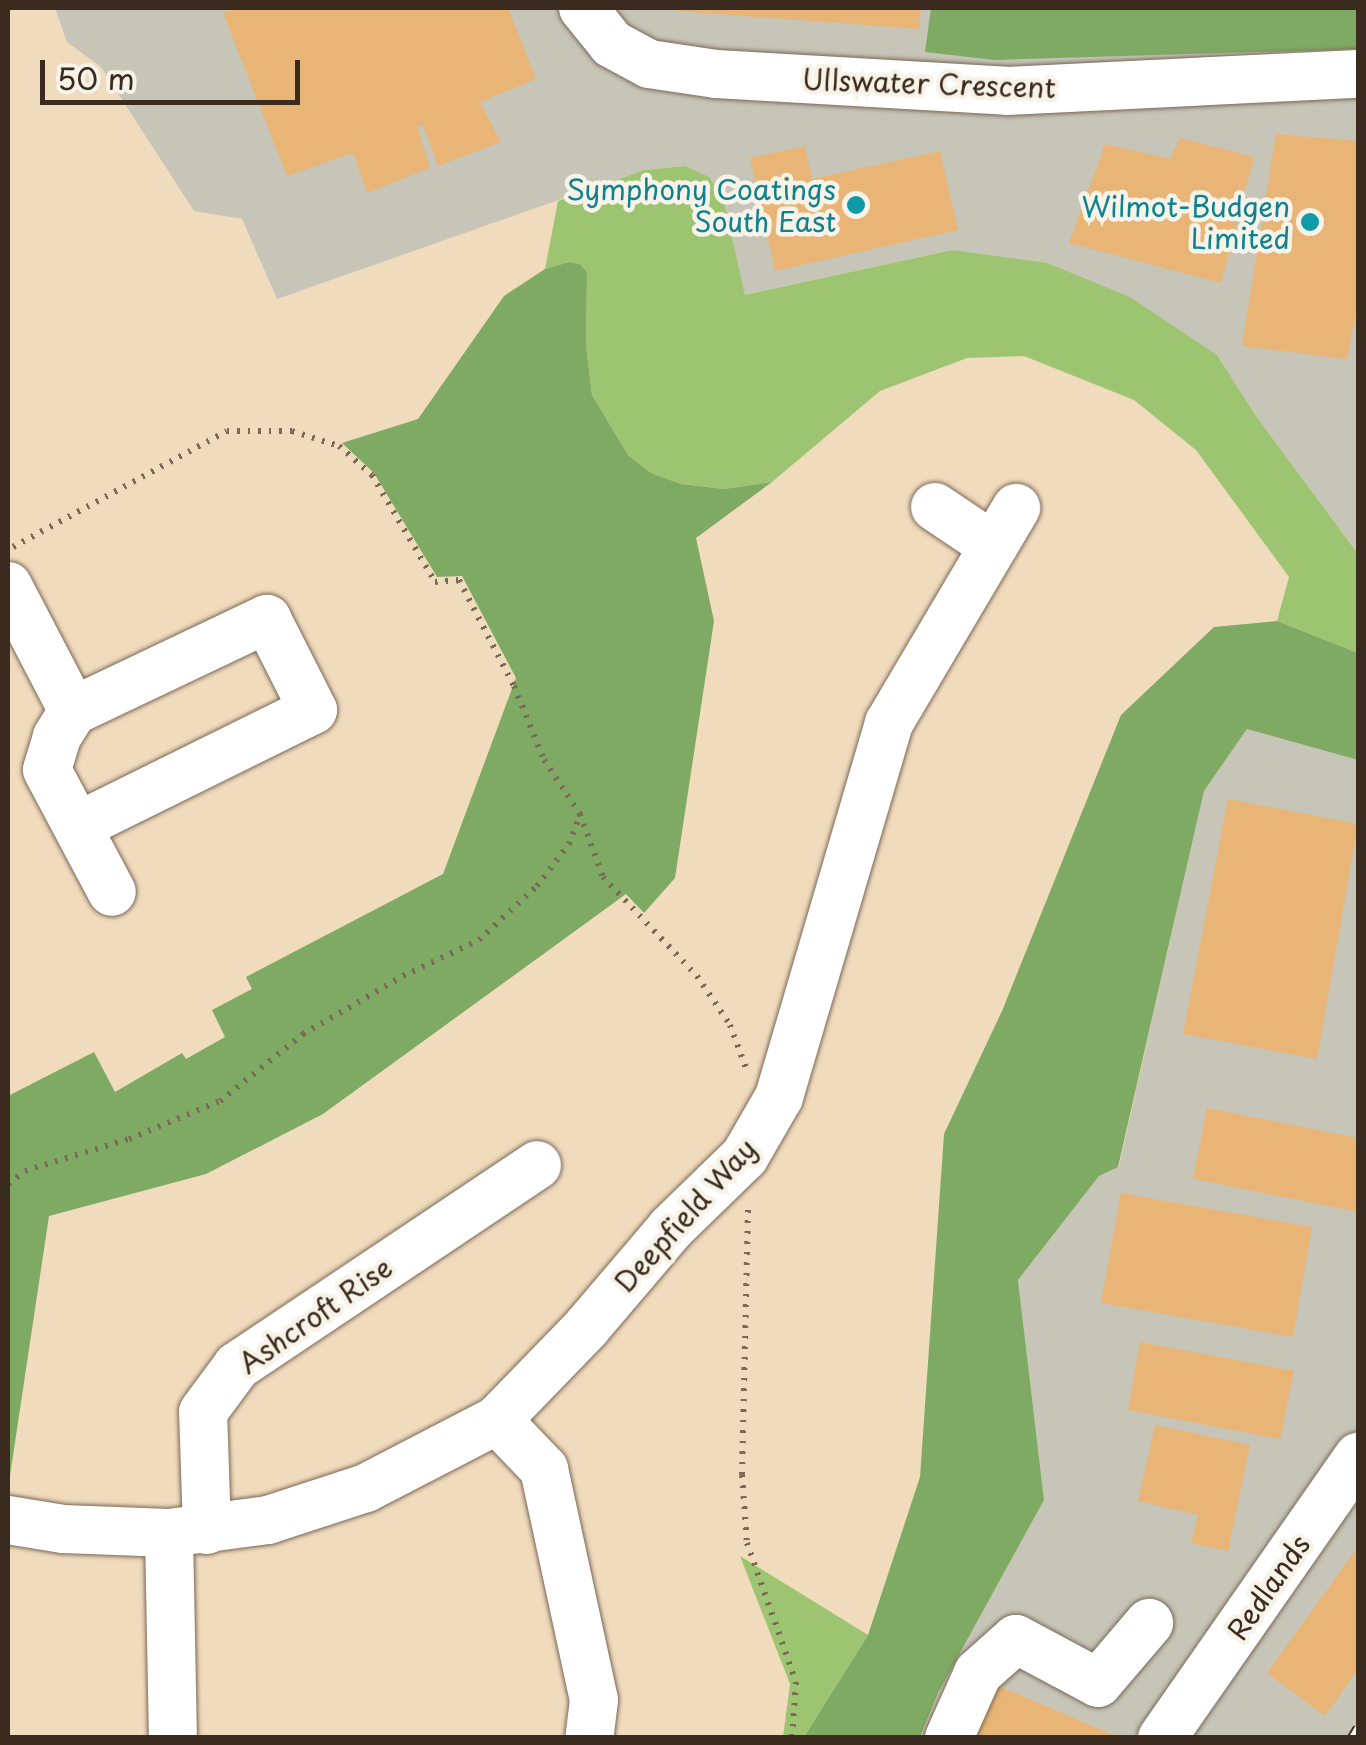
<!DOCTYPE html>
<html>
<head>
<meta charset="utf-8">
<style>
  body { margin:0 }
  #map { position:relative; width:1366px; height:1745px; overflow:hidden; background:#f1dbbd; font-family:"Playpen Sans",sans-serif }
  div>[style] { position:absolute }
  [style*='--x'] { left:calc(var(--x)*1px); top:calc(var(--y)*1px); width:calc(var(--w)*1px); rotate:calc(var(--a)*1deg) }
  .industrial>* { inset:0; background:#c6c5b8 }
  .green>* { inset:0; background:#9dc571 }
  .forest>* { inset:0; background:#7eaa63 }
  .building>* { inset:0; background:#e8b576 }
  .path>* { height:6px; margin-top:-3px; transform-origin:0; background:repeating-linear-gradient(90deg,#7b6856 0 2.5px,transparent 0 10.5px) }
  .roads { filter:drop-shadow(0 0 2px #7b6856) drop-shadow(0 0 2px #7b6856) }
  .minor>* { height:48px; margin:-24px; padding:0 24px; transform-origin:24px; border-radius:24px; background:#fff }
  .rail>* { height:11px; margin-top:-5.5px; transform-origin:0; background:repeating-linear-gradient(90deg,#f7f3e8 0 22px,#3b2a1e 0 44px); box-sizing:border-box; border-block:2px solid #3b2a1e }
  .dots>* { width:28px; height:28px; translate:-50% -50%; box-sizing:border-box; border:5px solid #f7f3e8; border-radius:50% }
  span { translate:-50% -50%; white-space:nowrap; text-align:center; line-height:1.15; -webkit-text-stroke:9px #f7f3e8; paint-order:stroke }
  .street-label { font-size:28px; color:#3b2a1e }
  .culture-label { font-size:28px; color:#0d838f }
  .right { translate:-100% -50%; text-align:right }
  .frame { position:absolute; inset:0; border:10px solid #3b2a1e; pointer-events:none }
  .scale { position:absolute; left:40px; top:60px; width:260px; height:45px; box-sizing:border-box; border:5px solid #3b2a1e; border-top:0; padding-left:12px; font-size:30px; line-height:35px; white-space:nowrap; color:#3b2a1e; -webkit-text-stroke:8px #f7f3e8; paint-order:stroke }
</style>
</head>
<body>
<div id="map">
  <div class="industrial">
    <div style="clip-path:polygon(55px 8px,1358px 8px,1358px 554px,1256px 416px,1217px 355px,952px 250px,745px 295px,723px 197px,685px 166px,644px 170px,277px 299px,242px 219px,194px 211px,101px 67px,67px 42px)"></div>
    <div style="clip-path:polygon(1247px 729px,1358px 760px,1358px 1737px,920px 1738px,938px 1693px,1044px 1500px,1018px 1280px,1099px 1176px,1119px 1166px,1204px 791px)"></div>
  </div>
  <div class="green">
    <div style="clip-path:polygon(685px 166px,709px 177px,723px 197px,745px 295px,952px 250px,1047px 263px,1130px 297px,1217px 355px,1256px 416px,1358px 554px,1358px 653px,1277px 621px,1289px 577px,1196px 450px,1134px 400px,1024px 356px,967px 358px,880px 391px,772px 482px,724px 489px,681px 484px,651px 473px,628px 455px,592px 395px,586px 345px,587px 273px,569px 262px,545px 269px,558px 201px,644px 170px)"></div>
    <div style="clip-path:polygon(740px 1556px,868px 1635px,804px 1737px,783px 1737px,790px 1684px)"></div>
  </div>
  <div class="forest">
    <div style="clip-path:polygon(931px 8px,1358px 8px,1358px 49px,995px 60px,925px 52px)"></div>
    <div style="clip-path:polygon(569px 262px,581px 265px,587px 273px,586px 345px,592px 395px,628px 455px,651px 473px,681px 484px,724px 489px,772px 482px,696px 538px,714px 621px,675px 878px,644px 913px,626px 894px,323px 1114px,206px 1174px,49px 1216px,8px 1489px,8px 1096px,94px 1052px,115px 1092px,182px 1053px,186px 1059px,225px 1037px,212px 1010px,252px 989px,246px 977px,443px 874px,516px 678px,462px 576px,437px 577px,374px 473px,342px 443px,418px 419px,504px 296px,545px 269px)"></div>
    <div style="clip-path:polygon(1277px 621px,1358px 653px,1358px 760px,1247px 729px,1204px 791px,1118px 1167px,1099px 1176px,1018px 1280px,1044px 1500px,938px 1693px,920px 1737px,804px 1737px,868px 1635px,920px 1477px,944px 1134px,1002px 1011px,1121px 715px,1214px 627px)"></div>
  </div>
  <div class="building">
    <div style="clip-path:polygon(237px 8px,508px 8px,536px 79px,480px 102px,501px 142px,438px 166px,423px 125px,417px 126px,430px 168px,367px 193px,353px 153px,287px 176px,223px 13px)"></div>
    <div style="clip-path:polygon(677px 8px,921px 8px,919px 29px,677px 11px)"></div>
    <div style="clip-path:polygon(1276px 134px,1358px 141px,1358px 302px,1347px 359px,1242px 346px)"></div>
    <div style="clip-path:polygon(1180px 138px,1254px 157px,1221px 283px,1069px 243px,1105px 144px,1170px 159px)"></div>
    <div style="clip-path:polygon(805px 146px,812px 179px,940px 151px,958px 230px,775px 271px,750px 158px)"></div>
    <div style="clip-path:polygon(1228px 799px,1358px 824px,1317px 1059px,1183px 1034px)"></div>
    <div style="clip-path:polygon(1207px 1108px,1358px 1138px,1358px 1212px,1193px 1179px)"></div>
    <div style="clip-path:polygon(1121px 1193px,1312px 1227px,1293px 1337px,1101px 1303px)"></div>
    <div style="clip-path:polygon(1140px 1342px,1294px 1371px,1280px 1439px,1128px 1410px)"></div>
    <div style="clip-path:polygon(1155px 1425px,1250px 1445px,1228px 1551px,1191px 1543px,1198px 1515px,1138px 1501px)"></div>
    <div style="clip-path:polygon(1358px 1547px,1358px 1669px,1325px 1716px,1267px 1673px)"></div>
    <div style="clip-path:polygon(985px 1680px,1111px 1734px,1110px 1738px,960px 1738px)"></div>
  </div>
  <div class="path">
    <div style="--x:13;--y:547;--w:243;--a:-28.5"></div>
    <div style="--x:227;--y:431;--w:65;--a:0"></div>
    <div style="--x:292;--y:431;--w:49;--a:17.7"></div>
    <div style="--x:339;--y:446;--w:44;--a:41.3"></div>
    <div style="--x:372;--y:475;--w:124;--a:59.5"></div>
    <div style="--x:435;--y:582;--w:24;--a:-5"></div>
    <div style="--x:459;--y:580;--w:119;--a:62.6"></div>
    <div style="--x:514;--y:686;--w:80;--a:67.9"></div>
    <div style="--x:544;--y:760;--w:65;--a:56.3"></div>
    <div style="--x:580;--y:814;--w:67;--a:69.9"></div>
    <div style="--x:603;--y:877;--w:137;--a:46.5"></div>
    <div style="--x:697;--y:976;--w:59;--a:56"></div>
    <div style="--x:730;--y:1025;--w:46;--a:69.6"></div>
    <div style="--x:8;--y:1184;--w:21;--a:-37"></div>
    <div style="--x:25;--y:1171;--w:109;--a:-17.1"></div>
    <div style="--x:129;--y:1139;--w:99;--a:-22.7"></div>
    <div style="--x:220;--y:1101;--w:107;--a:-38.9"></div>
    <div style="--x:303;--y:1034;--w:116;--a:-30.1"></div>
    <div style="--x:403;--y:976;--w:84;--a:-25.3"></div>
    <div style="--x:479;--y:940;--w:79;--a:-43"></div>
    <div style="--x:537;--y:886;--w:53;--a:-52.7"></div>
    <div style="--x:569;--y:844;--w:30;--a:-69"></div>
    <div style="--x:748;--y:1210;--w:265;--a:91.3"></div>
    <div style="--x:742;--y:1475;--w:68;--a:85.8"></div>
    <div style="--x:747;--y:1543;--w:147;--a:70.6"></div>
    <div style="--x:796;--y:1682;--w:56;--a:94.1"></div>
  </div>
  <div class="roads">
    <div class="minor">
      <div style="--x:583;--y:8;--w:46;--a:51.1"></div>
      <div style="--x:612;--y:44;--w:42;--a:28.4"></div>
      <div style="--x:649;--y:64;--w:68;--a:8.5"></div>
      <div style="--x:716;--y:74;--w:291;--a:3.3"></div>
      <div style="--x:1007;--y:91;--w:351;--a:-2.8"></div>
      <div style="--x:935;--y:507;--w:70;--a:33.9"></div>
      <div style="--x:8;--y:586;--w:141;--a:62.5"></div>
      <div style="--x:73;--y:711;--w:215;--a:-25.4"></div>
      <div style="--x:267;--y:619;--w:102;--a:63.2"></div>
      <div style="--x:313;--y:710;--w:262;--a:153.7"></div>
      <div style="--x:73;--y:711;--w:31;--a:122"></div>
      <div style="--x:57;--y:737;--w:34;--a:107"></div>
      <div style="--x:47;--y:770;--w:138;--a:62"></div>
      <div style="--x:497;--y:1420;--w:68;--a:46.2"></div>
      <div style="--x:544;--y:1469;--w:236;--a:77.8"></div>
      <div style="--x:594;--y:1700;--w:38;--a:97"></div>
      <div style="--x:8;--y:1520;--w:56;--a:9.3"></div>
      <div style="--x:63;--y:1529;--w:106;--a:2.2"></div>
      <div style="--x:169;--y:1533;--w:100;--a:-7.5"></div>
      <div style="--x:268;--y:1520;--w:103;--a:-18.1"></div>
      <div style="--x:366;--y:1488;--w:148;--a:-27.4"></div>
      <div style="--x:497;--y:1420;--w:128;--a:-45.9"></div>
      <div style="--x:586;--y:1328;--w:131;--a:-49.6"></div>
      <div style="--x:671;--y:1228;--w:103;--a:-44.2"></div>
      <div style="--x:745;--y:1156;--w:68;--a:-60"></div>
      <div style="--x:779;--y:1097;--w:390;--a:-73.6"></div>
      <div style="--x:889;--y:723;--w:250;--a:-59.4"></div>
      <div style="--x:207;--y:1530;--w:118;--a:-91.9"></div>
      <div style="--x:203;--y:1412;--w:57;--a:-53.5"></div>
      <div style="--x:237;--y:1366;--w:361;--a:-33.8"></div>
      <div style="--x:169;--y:1533;--w:205;--a:88.9"></div>
      <div style="--x:949;--y:1738;--w:71;--a:-66"></div>
      <div style="--x:978;--y:1673;--w:51;--a:-41.8"></div>
      <div style="--x:1016;--y:1639;--w:93;--a:28.2"></div>
      <div style="--x:1098;--y:1683;--w:79;--a:-49.6"></div>
      <div style="--x:1162;--y:1738;--w:343;--a:-55.1"></div>
    </div>
  </div>
  <div class="rail">
    <div style="--x:1352;--y:1738;--w:12;--a:-59"></div>
  </div>
  <div class="dots">
    <div style="left:856px;top:205px;background:#0f9aa8"></div>
    <div style="left:1310px;top:222px;background:#0f9aa8"></div>
  </div>
  <div class="street-label">
    <span style="left:929px;top:83px;rotate:2deg">Ullswater Crescent</span>
    <span style="left:685px;top:1215px;rotate:-48deg">Deepfield Way</span>
    <span style="left:315px;top:1315px;rotate:-35deg">Ashcroft Rise</span>
    <span style="left:1268px;top:1587px;rotate:-55deg">Redlands</span>
  </div>
  <div class="culture-label">
    <span class="right" style="left:836px;top:205px">Symphony Coatings<br>South East</span>
    <span class="right" style="left:1290px;top:222px">Wilmot-Budgen<br>Limited</span>
  </div>
  <div class="frame"></div>
  <div class="scale">50 m</div>
</div>
</body>
</html>
